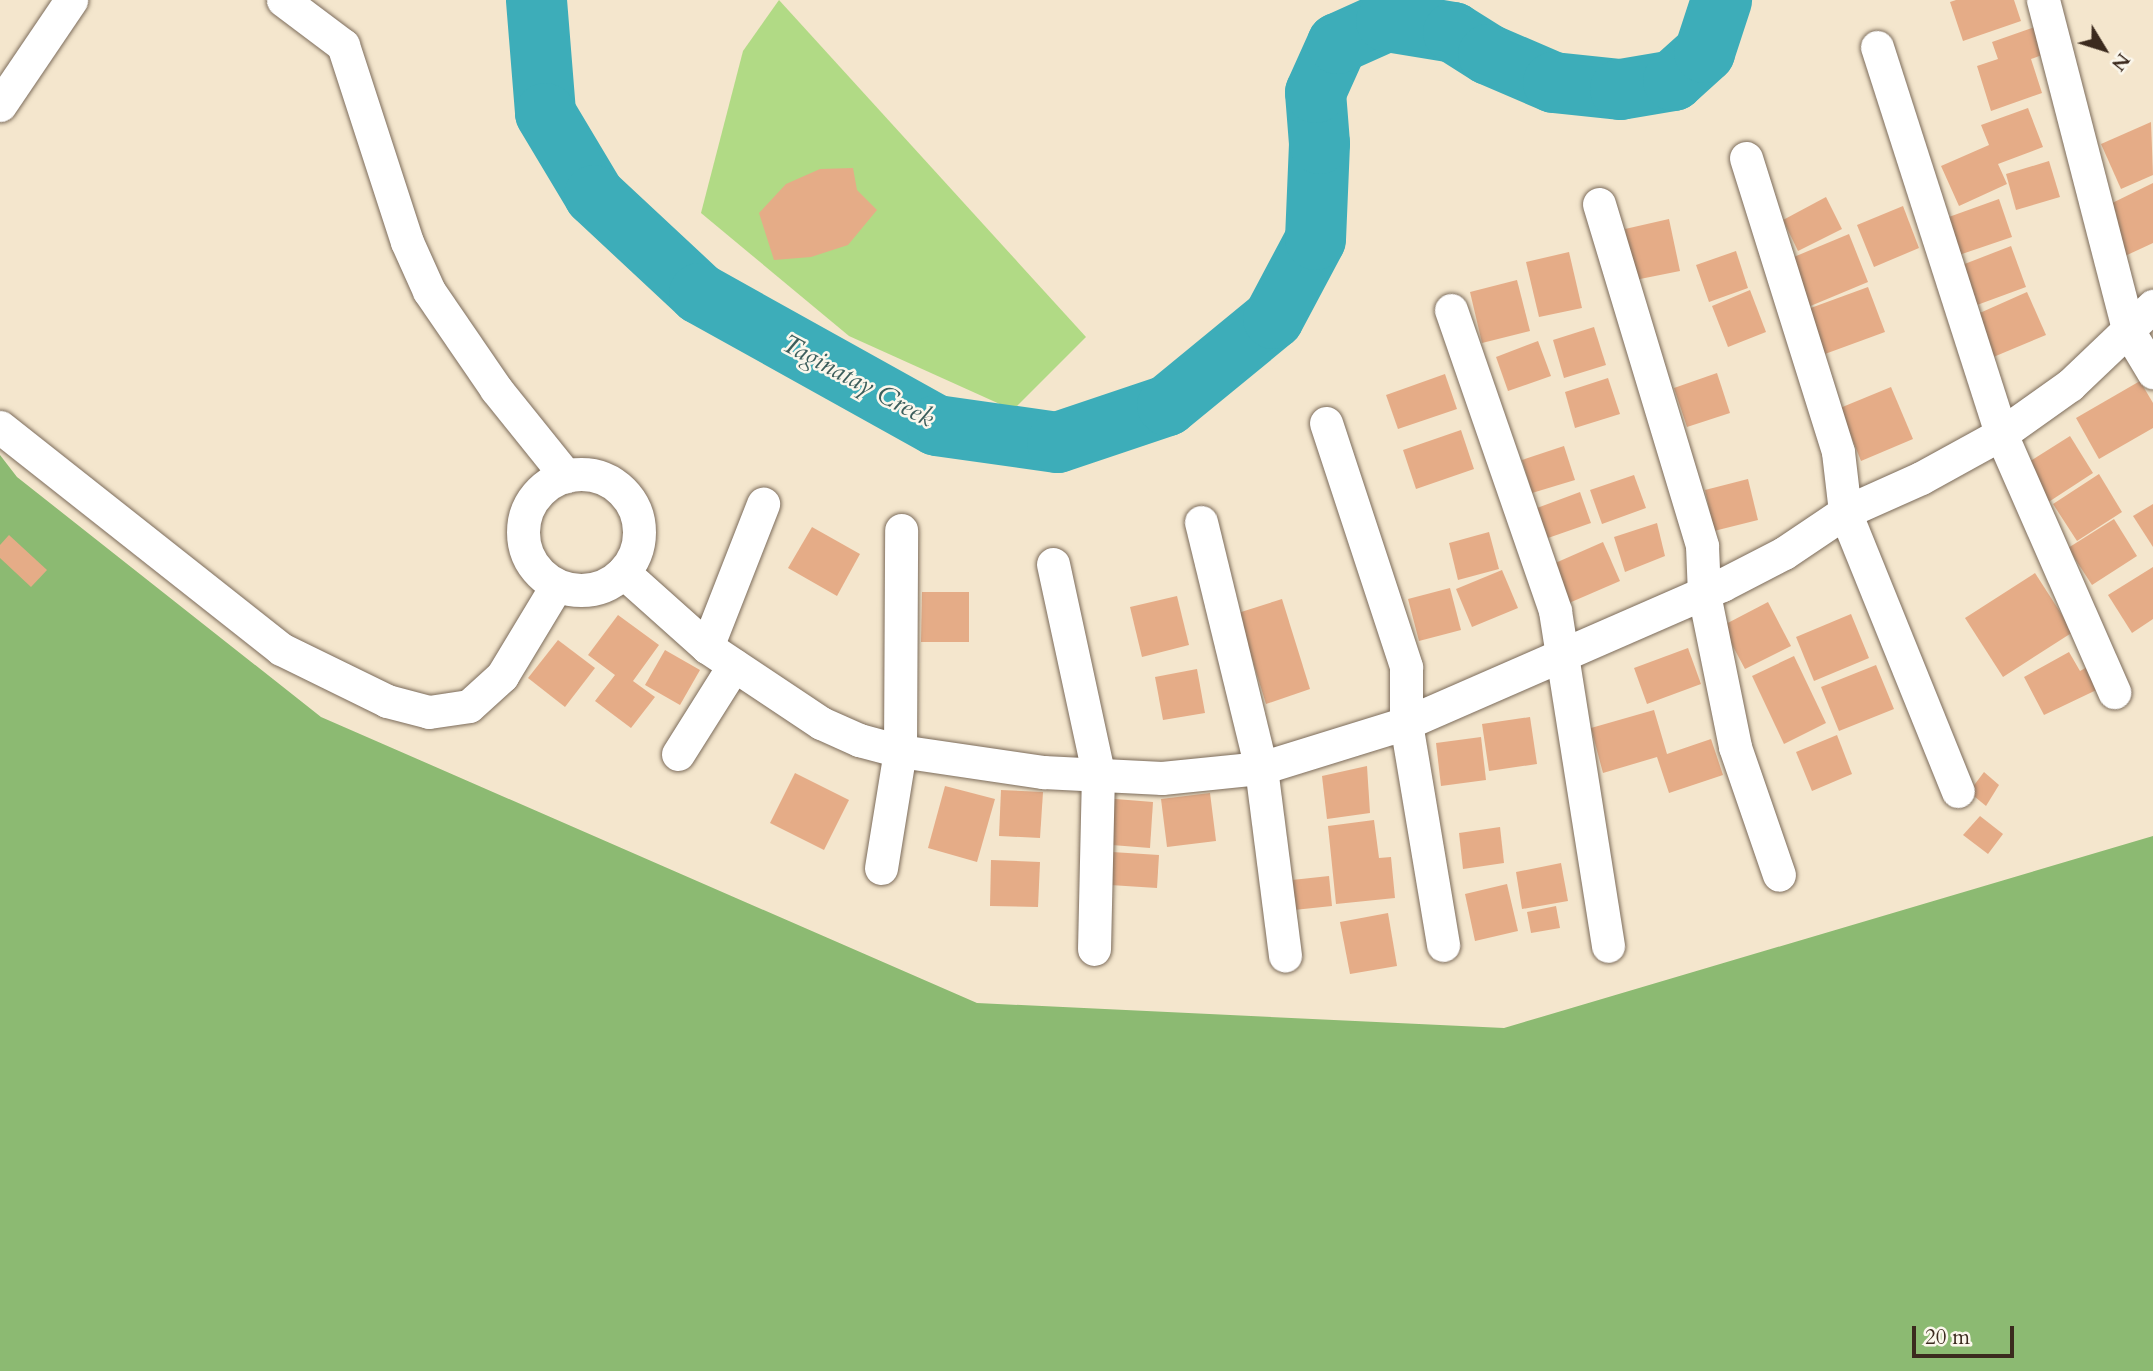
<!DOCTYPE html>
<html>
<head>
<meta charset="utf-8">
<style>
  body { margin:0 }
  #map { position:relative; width:2153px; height:1371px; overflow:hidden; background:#f4e6cd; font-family:Cardo,serif }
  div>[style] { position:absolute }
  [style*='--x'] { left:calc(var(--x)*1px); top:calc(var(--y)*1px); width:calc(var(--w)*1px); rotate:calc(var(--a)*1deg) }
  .green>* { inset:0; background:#b1da85 }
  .forest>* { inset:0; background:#8cba72 }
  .river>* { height:61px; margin:-30.5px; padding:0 30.5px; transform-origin:30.5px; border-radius:30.5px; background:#3dadb9 }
  .building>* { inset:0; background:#e5ac87 }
  .roads { filter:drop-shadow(0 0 2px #7c6c5b) drop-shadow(0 0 2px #7c6c5b) }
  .minor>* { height:33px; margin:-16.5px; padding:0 16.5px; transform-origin:16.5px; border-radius:16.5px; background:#fff }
  .minor>.ring { margin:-16.5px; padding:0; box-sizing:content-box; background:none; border:33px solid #fff; border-radius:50% }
  span { translate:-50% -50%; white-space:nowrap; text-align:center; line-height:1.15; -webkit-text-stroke:5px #fbf7ec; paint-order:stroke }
  .water-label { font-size:26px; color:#3c5e5c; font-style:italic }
  .north { position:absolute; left:2069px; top:14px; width:70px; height:70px; -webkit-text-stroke:5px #fbf7ec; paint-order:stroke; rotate:128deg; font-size:19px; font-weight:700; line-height:28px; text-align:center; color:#3b2a1e }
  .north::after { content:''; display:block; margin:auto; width:24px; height:32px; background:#3b2a1e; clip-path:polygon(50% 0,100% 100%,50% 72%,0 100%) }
  .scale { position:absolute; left:1912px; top:1326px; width:102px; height:32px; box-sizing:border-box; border:4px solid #3b2a1e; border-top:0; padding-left:9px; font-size:21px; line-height:24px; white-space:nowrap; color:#3b2a1e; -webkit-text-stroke:5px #fbf7ec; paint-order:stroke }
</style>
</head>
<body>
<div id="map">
  <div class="green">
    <div style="clip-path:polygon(779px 0,1086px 337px,1013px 410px,849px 336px,701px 213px,743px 51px)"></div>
  </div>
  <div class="forest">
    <div style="clip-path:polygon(0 455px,17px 477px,321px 717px,977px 1003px,1504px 1028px,2153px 836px,2153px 1371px,0 1371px)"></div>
  </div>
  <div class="river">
    <div style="--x:536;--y:0;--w:113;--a:85.4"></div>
    <div style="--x:545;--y:113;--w:96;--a:59.1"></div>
    <div style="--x:594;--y:195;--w:144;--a:43"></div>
    <div style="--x:699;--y:293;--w:271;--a:29.1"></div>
    <div style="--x:936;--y:425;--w:122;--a:8"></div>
    <div style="--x:1057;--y:442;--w:116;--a:-18.6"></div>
    <div style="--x:1167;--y:405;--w:137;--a:-39.4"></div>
    <div style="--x:1273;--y:318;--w:89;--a:-62"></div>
    <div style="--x:1315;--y:239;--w:96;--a:-87.6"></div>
    <div style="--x:1319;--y:143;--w:51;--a:-94.5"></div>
    <div style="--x:1315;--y:92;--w:54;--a:-65.8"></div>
    <div style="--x:1337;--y:43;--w:54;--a:-24.2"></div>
    <div style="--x:1386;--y:21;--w:68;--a:9.3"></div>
    <div style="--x:1453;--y:32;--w:41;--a:32.2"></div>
    <div style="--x:1488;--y:54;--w:71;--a:23.3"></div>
    <div style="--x:1553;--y:82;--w:67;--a:6"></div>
    <div style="--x:1620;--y:89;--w:54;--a:-9.6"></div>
    <div style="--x:1673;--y:80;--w:42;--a:-42.1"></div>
    <div style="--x:1704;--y:52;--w:55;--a:-71.9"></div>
  </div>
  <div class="building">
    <div style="clip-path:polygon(1956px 0,2014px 0,2021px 21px,1963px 41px,1950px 2px)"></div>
    <div style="clip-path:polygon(2040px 25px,2050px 52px,2031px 59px,2042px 93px,1991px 111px,1977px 66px,1998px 59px,1992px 42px)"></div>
    <div style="clip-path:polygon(2028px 108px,2043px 147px,1998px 164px,2007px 184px,1959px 206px,1941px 166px,1989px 145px,1981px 125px)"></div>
    <div style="clip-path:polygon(2151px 122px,2153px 175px,2121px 189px,2101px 144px)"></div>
    <div style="clip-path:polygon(2049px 161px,2060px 197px,2016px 210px,2006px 174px)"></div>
    <div style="clip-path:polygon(853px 168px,857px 190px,877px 210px,848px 245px,811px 257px,774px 260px,759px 213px,786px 184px,820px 169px)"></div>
    <div style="clip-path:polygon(2153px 183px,2153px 243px,2125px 256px,2102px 208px)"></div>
    <div style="clip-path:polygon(1826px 197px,1842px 229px,1798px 251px,1783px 220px)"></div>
    <div style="clip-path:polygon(1999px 199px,2012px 237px,1959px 255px,1946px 218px)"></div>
    <div style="clip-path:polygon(1903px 206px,1919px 248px,1874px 267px,1857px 225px)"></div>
    <div style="clip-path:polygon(1669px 219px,1680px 271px,1635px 280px,1625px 229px)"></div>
    <div style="clip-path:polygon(1849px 234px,1868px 282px,1808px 307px,1789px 259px)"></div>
    <div style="clip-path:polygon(2011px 246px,2026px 287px,1977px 305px,1962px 265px)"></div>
    <div style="clip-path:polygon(1736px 251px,1748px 288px,1709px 302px,1696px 265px)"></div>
    <div style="clip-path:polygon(1569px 252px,1582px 308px,1539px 317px,1526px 262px)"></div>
    <div style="clip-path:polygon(1517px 280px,1530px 331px,1482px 343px,1470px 292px)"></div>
    <div style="clip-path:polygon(1868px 287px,1885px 332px,1814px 358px,1797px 313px)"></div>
    <div style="clip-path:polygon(1750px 290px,1766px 332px,1728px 347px,1712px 306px)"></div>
    <div style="clip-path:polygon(2027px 292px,2046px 335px,1991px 358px,1973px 316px)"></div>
    <div style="clip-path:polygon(1594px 327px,1606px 365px,1564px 378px,1553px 340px)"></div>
    <div style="clip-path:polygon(1538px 341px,1551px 376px,1508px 391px,1496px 357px)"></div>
    <div style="clip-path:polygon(1717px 373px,1730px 413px,1687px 427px,1674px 388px)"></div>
    <div style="clip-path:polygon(1445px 374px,1457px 409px,1398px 429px,1386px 395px)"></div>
    <div style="clip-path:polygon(1608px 378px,1620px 414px,1575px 428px,1565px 392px)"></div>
    <div style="clip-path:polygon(2140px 381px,2153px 403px,2153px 428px,2099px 459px,2076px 418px)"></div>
    <div style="clip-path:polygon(1891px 387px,1913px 439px,1861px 461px,1840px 408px)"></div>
    <div style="clip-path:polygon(1461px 430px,1474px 469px,1416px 489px,1403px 450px)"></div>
    <div style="clip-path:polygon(2070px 436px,2093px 473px,2047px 503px,2024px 465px)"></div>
    <div style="clip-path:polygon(1564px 446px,1575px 480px,1532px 493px,1522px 460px)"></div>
    <div style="clip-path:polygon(2099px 474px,2122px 512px,2077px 541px,2053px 504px)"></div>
    <div style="clip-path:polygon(1634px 475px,1646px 508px,1602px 524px,1590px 490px)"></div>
    <div style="clip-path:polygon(1748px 479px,1758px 520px,1714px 531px,1705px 490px)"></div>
    <div style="clip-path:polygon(1580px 492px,1591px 523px,1548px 538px,1537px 508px)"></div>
    <div style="clip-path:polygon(2153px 504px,2153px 547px,2133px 516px)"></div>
    <div style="clip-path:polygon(2114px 519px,2137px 556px,2092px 585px,2068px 548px)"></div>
    <div style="clip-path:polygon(1657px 523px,1665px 556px,1625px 572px,1614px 537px)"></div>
    <div style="clip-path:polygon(812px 527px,860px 554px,837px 596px,788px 568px)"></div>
    <div style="clip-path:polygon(1489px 532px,1499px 569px,1458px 580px,1449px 543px)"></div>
    <div style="clip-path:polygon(9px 535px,47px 570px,31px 587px,0 558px,0 545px)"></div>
    <div style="clip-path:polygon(1603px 542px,1620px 581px,1569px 603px,1553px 564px)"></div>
    <div style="clip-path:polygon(2153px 567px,2153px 619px,2132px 633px,2108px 595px)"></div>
    <div style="clip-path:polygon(1502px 570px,1518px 608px,1472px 627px,1456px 589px)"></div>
    <div style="clip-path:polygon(2035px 573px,2073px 632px,2003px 677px,1965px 618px)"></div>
    <div style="clip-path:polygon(1450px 588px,1461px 630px,1419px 641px,1408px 599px)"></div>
    <div style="clip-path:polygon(922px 592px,969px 592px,969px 642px,921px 642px)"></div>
    <div style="clip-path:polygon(1177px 596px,1189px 645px,1142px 657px,1130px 607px)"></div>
    <div style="clip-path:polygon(1282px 599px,1310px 689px,1266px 704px,1238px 613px)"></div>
    <div style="clip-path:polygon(1768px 602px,1791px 646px,1745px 669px,1722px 626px)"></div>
    <div style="clip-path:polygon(1851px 614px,1869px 658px,1814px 681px,1796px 637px)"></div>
    <div style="clip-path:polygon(618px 615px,659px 645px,633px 681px,655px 697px,631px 728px,595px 701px,615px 675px,588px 655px)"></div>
    <div style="clip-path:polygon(558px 640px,595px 668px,565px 707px,528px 678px)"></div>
    <div style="clip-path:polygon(1688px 648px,1701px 684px,1647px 704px,1634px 668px)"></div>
    <div style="clip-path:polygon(665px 650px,700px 670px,680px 705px,645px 685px)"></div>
    <div style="clip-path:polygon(2069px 652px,2080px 671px,2096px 662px,2109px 684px,2044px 715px,2024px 677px)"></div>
    <div style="clip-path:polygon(1794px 656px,1826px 723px,1784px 744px,1752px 676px)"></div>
    <div style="clip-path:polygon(1876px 665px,1894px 709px,1839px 731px,1821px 687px)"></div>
    <div style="clip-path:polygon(1197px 669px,1205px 713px,1163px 720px,1155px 677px)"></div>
    <div style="clip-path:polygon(1654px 710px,1667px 754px,1711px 739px,1723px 775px,1669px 793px,1657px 757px,1603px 773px,1591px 728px)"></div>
    <div style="clip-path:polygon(1530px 717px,1537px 764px,1489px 771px,1482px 724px)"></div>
    <div style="clip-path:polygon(1837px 735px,1852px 774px,1812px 791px,1796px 752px)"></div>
    <div style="clip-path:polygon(1481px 737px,1486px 780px,1441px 786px,1436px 743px)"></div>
    <div style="clip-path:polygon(1367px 766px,1370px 813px,1327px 819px,1322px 776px)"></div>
    <div style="clip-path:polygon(1984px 772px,1999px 785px,1986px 806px,1969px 792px)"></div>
    <div style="clip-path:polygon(795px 773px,849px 800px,824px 850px,770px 823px)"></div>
    <div style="clip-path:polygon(945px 786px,995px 799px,977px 862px,928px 848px)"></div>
    <div style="clip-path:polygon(1001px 790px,1043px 792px,1040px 838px,999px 836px)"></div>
    <div style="clip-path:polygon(1210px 793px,1216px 841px,1167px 847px,1161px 799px)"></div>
    <div style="clip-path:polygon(1103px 798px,1153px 802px,1150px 848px,1099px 844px)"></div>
    <div style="clip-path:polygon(1980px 816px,2003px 834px,1988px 854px,1963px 835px)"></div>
    <div style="clip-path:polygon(1374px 820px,1379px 858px,1391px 857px,1395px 898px,1336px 904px,1328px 826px)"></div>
    <div style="clip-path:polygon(1500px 827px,1504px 863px,1463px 869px,1459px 833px)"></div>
    <div style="clip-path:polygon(1112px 852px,1159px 855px,1157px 888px,1110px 885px)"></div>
    <div style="clip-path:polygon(991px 860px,1040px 862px,1038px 907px,990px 906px)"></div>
    <div style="clip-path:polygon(1561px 863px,1568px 901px,1522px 909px,1516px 872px)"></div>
    <div style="clip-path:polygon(1329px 876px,1332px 906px,1294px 910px,1292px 880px)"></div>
    <div style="clip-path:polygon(1507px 884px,1518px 931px,1475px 941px,1465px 894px)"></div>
    <div style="clip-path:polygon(1556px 906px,1560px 928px,1531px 933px,1527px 912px)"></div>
    <div style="clip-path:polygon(1388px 913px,1397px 966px,1350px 974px,1340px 922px)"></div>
  </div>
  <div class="roads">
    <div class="minor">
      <div style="--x:283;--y:0;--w:75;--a:36.9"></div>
      <div style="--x:343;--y:45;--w:207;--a:72"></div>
      <div style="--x:407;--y:242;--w:54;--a:65.8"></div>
      <div style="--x:429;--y:291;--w:119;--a:55.6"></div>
      <div style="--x:496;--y:389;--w:112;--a:51.2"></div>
      <div style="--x:2043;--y:0;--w:343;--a:75.5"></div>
      <div style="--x:2129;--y:332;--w:47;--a:59"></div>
      <div style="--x:1877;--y:47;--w:406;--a:72.2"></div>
      <div style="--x:2001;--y:434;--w:282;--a:66.3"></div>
      <div style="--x:0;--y:105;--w:127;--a:-55.9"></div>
      <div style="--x:1746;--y:158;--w:308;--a:72.6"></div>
      <div style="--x:1838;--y:452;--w:60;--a:83.3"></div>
      <div style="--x:1845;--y:512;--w:301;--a:68"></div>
      <div style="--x:1599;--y:204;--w:357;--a:73.2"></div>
      <div style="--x:1702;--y:546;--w:48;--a:87.6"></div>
      <div style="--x:1704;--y:594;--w:156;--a:78.5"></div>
      <div style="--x:1735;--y:747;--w:135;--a:71"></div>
      <div style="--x:1451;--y:310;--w:318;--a:70.9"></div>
      <div style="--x:1555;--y:611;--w:339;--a:81"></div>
      <div style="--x:1326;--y:423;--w:257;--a:71.8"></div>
      <div style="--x:1406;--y:667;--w:56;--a:90"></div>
      <div style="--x:1406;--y:723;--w:225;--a:80.5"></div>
      <div style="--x:0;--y:427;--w:358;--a:38.3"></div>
      <div style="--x:281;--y:649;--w:118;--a:26.1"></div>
      <div style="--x:387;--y:701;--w:43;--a:14.7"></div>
      <div style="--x:429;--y:712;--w:40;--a:-8.5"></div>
      <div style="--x:469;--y:706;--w:45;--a:-42.3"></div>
      <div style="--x:502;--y:676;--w:106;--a:-58.9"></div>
      <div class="ring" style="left:523px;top:474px;width:83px;height:83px"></div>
      <div style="--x:1201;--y:522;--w:253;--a:76.3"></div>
      <div style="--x:1261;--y:768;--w:189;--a:82.7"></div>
      <div style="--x:1053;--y:564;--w:214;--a:77.8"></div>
      <div style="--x:1098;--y:773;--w:176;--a:91.3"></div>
      <div style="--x:623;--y:572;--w:113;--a:41.8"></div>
      <div style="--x:707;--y:647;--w:137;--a:33.7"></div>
      <div style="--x:821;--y:723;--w:42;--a:24.1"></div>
      <div style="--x:859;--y:740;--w:42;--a:15"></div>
      <div style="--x:900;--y:751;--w:145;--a:8.4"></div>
      <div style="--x:1043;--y:772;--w:119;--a:2.9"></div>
      <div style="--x:1162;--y:778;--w:100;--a:-5.8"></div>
      <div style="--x:1261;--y:768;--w:152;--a:-17.2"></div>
      <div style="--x:1406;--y:723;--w:345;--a:-23.6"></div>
      <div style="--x:1722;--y:585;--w:70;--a:-27.3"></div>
      <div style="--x:1784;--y:553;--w:73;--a:-33.9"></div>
      <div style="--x:1845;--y:512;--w:83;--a:-24.1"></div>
      <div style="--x:1921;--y:478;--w:91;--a:-28.8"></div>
      <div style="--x:2001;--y:434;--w:85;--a:-35.4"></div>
      <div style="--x:2070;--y:385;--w:115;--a:-43.6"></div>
      <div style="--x:707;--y:647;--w:154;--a:-68.6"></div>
      <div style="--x:678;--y:754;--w:105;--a:-57.8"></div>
      <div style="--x:881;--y:868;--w:119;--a:-80.8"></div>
      <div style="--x:900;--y:751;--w:221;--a:-89.7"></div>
    </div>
  </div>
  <div class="water-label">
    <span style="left:858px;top:381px;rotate:28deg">Taginatay Creek</span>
  </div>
  <div class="north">N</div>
  <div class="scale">20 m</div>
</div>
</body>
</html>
